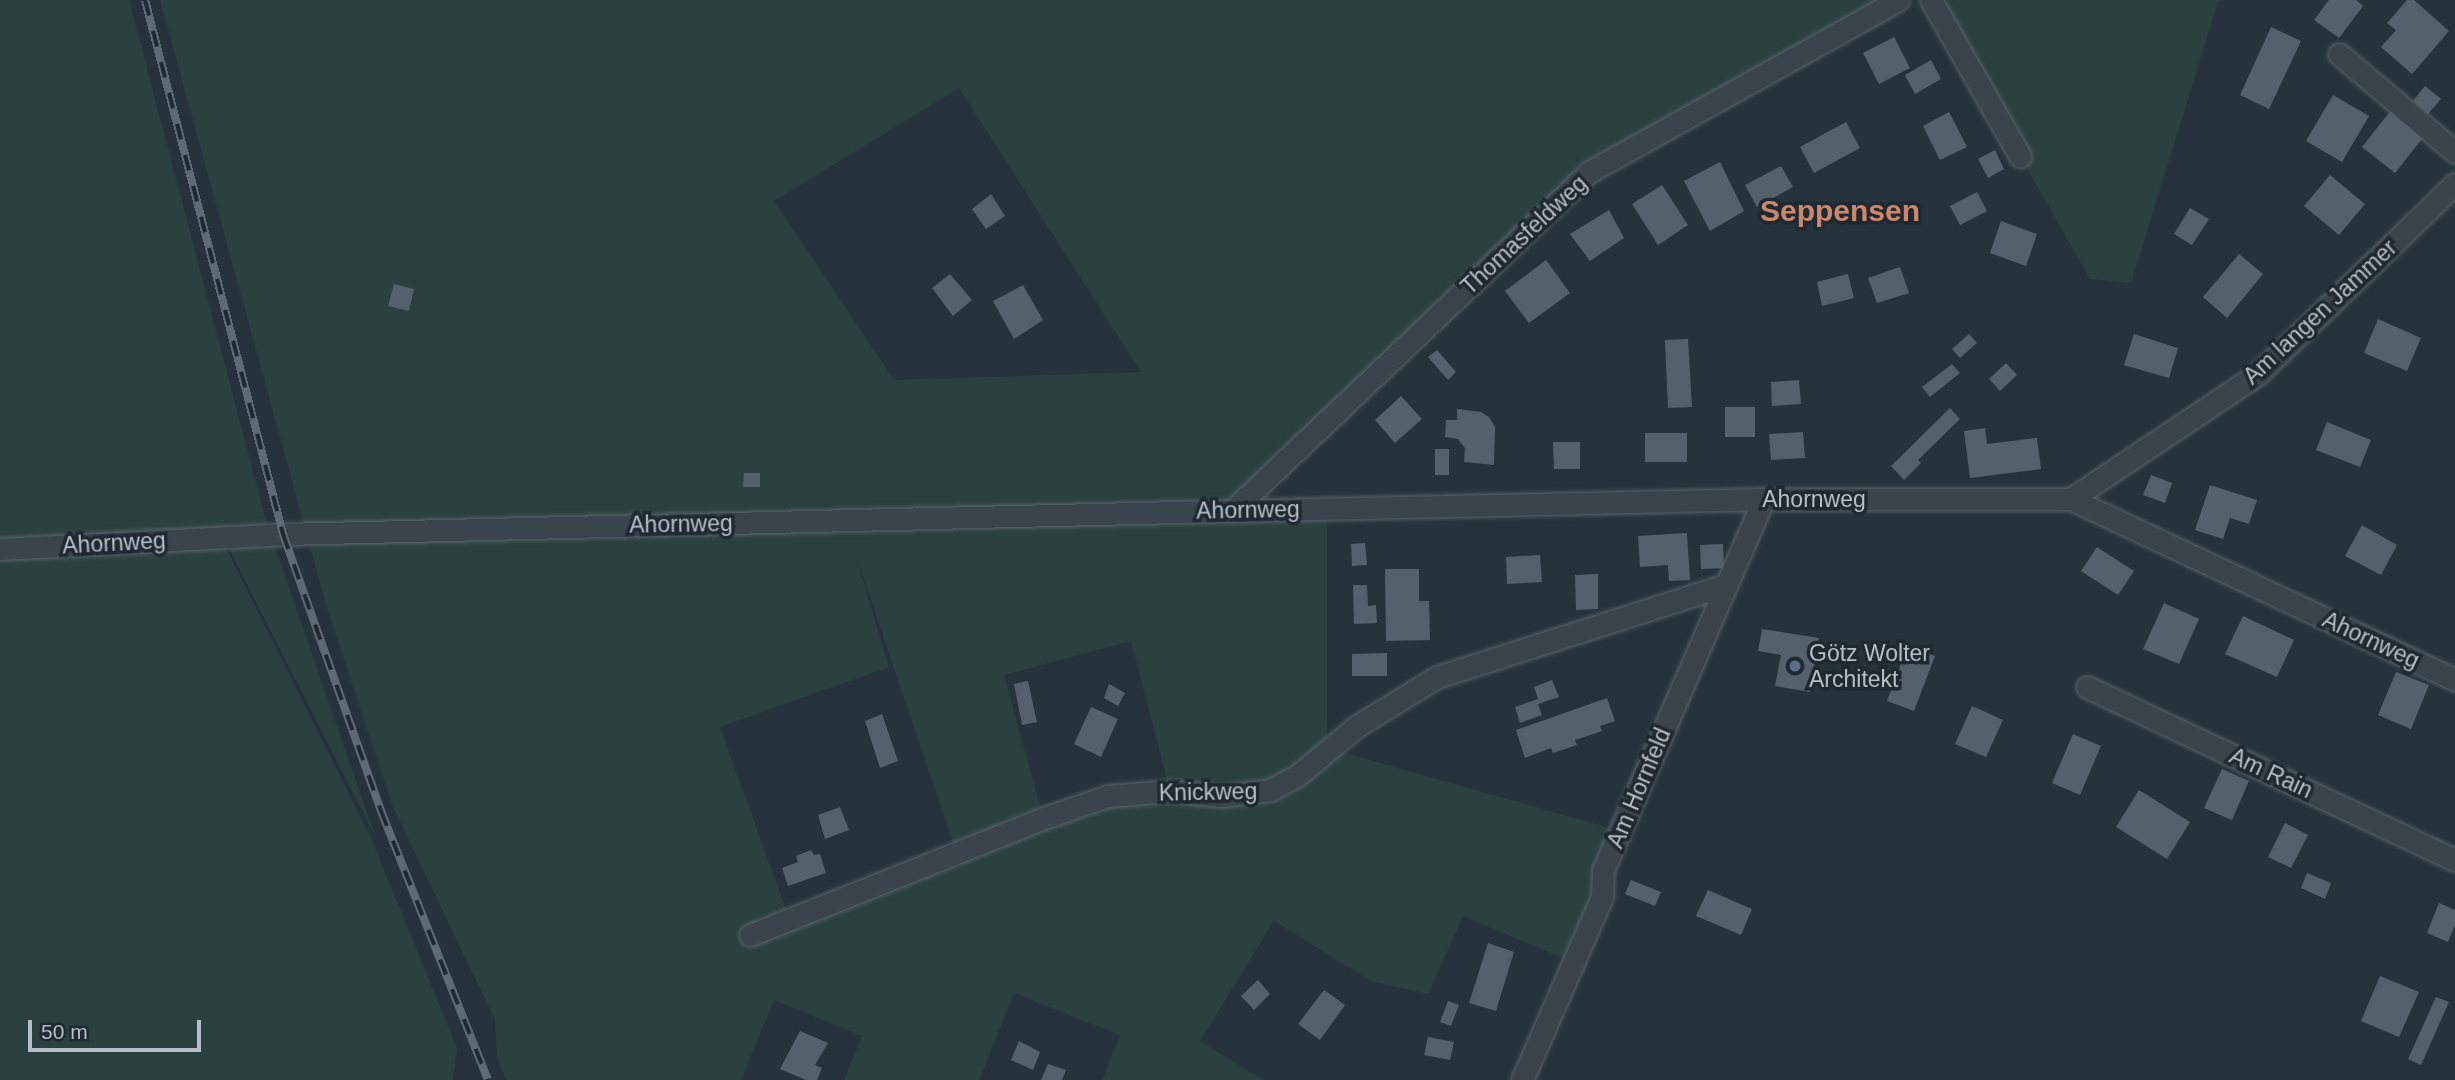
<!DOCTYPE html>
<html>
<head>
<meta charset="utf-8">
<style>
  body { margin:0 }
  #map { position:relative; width:2455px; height:1080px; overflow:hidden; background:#26333c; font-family:Helvetica,sans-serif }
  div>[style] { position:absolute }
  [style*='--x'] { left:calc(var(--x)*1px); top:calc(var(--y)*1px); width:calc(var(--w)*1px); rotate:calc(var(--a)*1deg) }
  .green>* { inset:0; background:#2b413f }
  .building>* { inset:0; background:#54616c }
  .roads { filter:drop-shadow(0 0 2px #58626a) drop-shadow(0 0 2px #58626a) }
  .street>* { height:21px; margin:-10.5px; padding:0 10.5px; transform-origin:10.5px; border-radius:10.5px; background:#3a444c }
  .rail>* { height:8px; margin-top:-4px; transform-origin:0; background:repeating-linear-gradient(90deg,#1f2931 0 16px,#5e6b75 0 32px); box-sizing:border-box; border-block:2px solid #5e6b75 }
  .dots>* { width:19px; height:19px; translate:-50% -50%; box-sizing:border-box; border:4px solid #1f2931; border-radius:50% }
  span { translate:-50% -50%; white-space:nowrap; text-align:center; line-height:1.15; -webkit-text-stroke:7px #1f2931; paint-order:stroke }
  .street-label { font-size:23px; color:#b6bfc8 }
  .poi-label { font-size:23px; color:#b6bfc8 }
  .left { translate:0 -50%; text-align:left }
  .district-label { font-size:30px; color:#cd886c; font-weight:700 }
  .scale { position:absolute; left:28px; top:1020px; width:173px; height:32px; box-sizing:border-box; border:4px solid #b6bfc8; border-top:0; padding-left:9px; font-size:21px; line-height:24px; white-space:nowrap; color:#b6bfc8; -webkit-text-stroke:5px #1f2931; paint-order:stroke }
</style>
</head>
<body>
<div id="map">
  <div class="green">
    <div style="clip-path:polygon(0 0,129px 0,266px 521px,375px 836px,223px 537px,0 549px)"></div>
    <div style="clip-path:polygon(evenodd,160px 0,1898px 0,1589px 172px,1233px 510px,1327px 509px,1327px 748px,1620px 831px,1572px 962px,1463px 916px,1428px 994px,1371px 981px,1274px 921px,1200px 1041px,1263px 1080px,1102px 1080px,1120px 1035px,1014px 993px,979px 1080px,844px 1080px,862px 1036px,774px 1000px,741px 1080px,506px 1080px,497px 1058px,495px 1020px,393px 807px,327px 608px,160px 0,959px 88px,1141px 372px,894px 380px,774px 201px,959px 88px,160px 0,855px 553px,957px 854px,789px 918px,720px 727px,889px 667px,855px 553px,160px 0,1131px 641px,1170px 791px,1043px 817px,1004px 675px,1131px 641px)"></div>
    <div style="clip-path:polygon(1931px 0,2225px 0,2218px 2px,2131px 283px,2090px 279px)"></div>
    <div style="clip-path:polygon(222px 540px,371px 838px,457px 1048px,453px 1080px,0 1080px,0 553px)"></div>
  </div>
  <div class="building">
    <div style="clip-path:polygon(2329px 0,2356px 0,2363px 6px,2339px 38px,2314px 20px)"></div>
    <div style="clip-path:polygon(2407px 0,2414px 0,2449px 31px,2412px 74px,2381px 47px,2396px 30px,2387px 23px)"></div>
    <div style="clip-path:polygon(2271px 27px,2301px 41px,2269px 109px,2240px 95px)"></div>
    <div style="clip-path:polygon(1894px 37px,1910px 68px,1879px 84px,1863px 53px)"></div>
    <div style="clip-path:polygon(1931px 60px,1941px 79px,1915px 94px,1905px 75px)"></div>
    <div style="clip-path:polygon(2425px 86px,2441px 99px,2428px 114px,2413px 101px)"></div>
    <div style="clip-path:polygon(2333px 95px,2369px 116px,2342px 162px,2306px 141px)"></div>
    <div style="clip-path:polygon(2392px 109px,2425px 135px,2395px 173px,2362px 147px)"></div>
    <div style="clip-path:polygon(1949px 112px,1967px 147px,1940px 160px,1923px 126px)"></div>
    <div style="clip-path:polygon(1846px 122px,1860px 148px,1814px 173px,1800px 147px)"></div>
    <div style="clip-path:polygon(1995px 150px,2004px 169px,1988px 178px,1978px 159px)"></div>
    <div style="clip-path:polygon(1720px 162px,1744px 211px,1710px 231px,1684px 181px)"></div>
    <div style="clip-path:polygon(1781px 166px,1793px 187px,1757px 207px,1745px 185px)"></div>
    <div style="clip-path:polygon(2330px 175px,2365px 204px,2339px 235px,2304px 206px)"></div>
    <div style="clip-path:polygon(1662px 185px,1688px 225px,1658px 245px,1632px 204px)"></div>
    <div style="clip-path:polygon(1977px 192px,1987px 211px,1960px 225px,1950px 206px)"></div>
    <div style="clip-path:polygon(991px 194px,1005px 216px,986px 229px,972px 209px)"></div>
    <div style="clip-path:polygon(2190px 208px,2209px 219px,2192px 245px,2174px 234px)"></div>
    <div style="clip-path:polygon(1609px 210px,1624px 238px,1590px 261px,1570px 234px)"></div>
    <div style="clip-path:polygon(2001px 221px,2037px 234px,2026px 266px,1990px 253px)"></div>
    <div style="clip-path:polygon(2239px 254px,2263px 274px,2227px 318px,2203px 297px)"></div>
    <div style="clip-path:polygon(1546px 260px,1570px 293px,1529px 323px,1505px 291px)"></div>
    <div style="clip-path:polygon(1900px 267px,1909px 293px,1877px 303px,1868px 278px)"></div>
    <div style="clip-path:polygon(950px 274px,972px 300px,953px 316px,932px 288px)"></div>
    <div style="clip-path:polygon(1848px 274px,1854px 298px,1822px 306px,1817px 282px)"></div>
    <div style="clip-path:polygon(394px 284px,414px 289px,409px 311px,388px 306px)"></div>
    <div style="clip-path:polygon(1023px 285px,1043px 320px,1014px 339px,993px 301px)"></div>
    <div style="clip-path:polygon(2378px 319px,2421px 338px,2407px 371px,2364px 353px)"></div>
    <div style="clip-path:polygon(1969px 334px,1977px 343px,1960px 358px,1952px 349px)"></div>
    <div style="clip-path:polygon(2134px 334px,2178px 348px,2169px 378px,2124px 365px)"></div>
    <div style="clip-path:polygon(1688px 339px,1692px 407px,1668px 408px,1665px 340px)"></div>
    <div style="clip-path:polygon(1437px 350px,1456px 372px,1448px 380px,1428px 357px)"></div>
    <div style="clip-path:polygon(2006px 363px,2017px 375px,2000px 391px,1989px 379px)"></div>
    <div style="clip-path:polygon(1952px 364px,1960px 373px,1930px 397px,1922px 387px)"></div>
    <div style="clip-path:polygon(1799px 380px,1801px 404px,1772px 406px,1771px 382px)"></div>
    <div style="clip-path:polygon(1401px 396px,1422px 419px,1395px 443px,1375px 420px)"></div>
    <div style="clip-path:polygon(1725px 407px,1755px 407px,1755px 437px,1725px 437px)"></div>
    <div style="clip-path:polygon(1950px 408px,1960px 419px,1918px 460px,1921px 463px,1904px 480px,1891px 466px)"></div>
    <div style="clip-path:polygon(1457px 409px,1481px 412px,1489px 417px,1495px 427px,1494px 465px,1464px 462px,1465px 448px,1458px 439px,1445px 437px,1446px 420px,1457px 420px)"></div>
    <div style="clip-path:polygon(2327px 422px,2371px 440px,2360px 467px,2316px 450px)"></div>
    <div style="clip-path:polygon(1985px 428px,1987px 444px,2037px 438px,2041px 469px,1970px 478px,1964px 431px)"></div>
    <div style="clip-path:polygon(1803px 432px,1805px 458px,1771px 460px,1769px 434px)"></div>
    <div style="clip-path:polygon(1645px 433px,1687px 433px,1687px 462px,1645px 462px)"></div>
    <div style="clip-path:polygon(1553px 442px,1580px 442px,1580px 469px,1554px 469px)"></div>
    <div style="clip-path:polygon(1435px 449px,1449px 449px,1449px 475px,1435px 475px)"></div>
    <div style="clip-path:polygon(744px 473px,760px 473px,760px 487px,743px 487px)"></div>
    <div style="clip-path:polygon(2151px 475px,2172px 483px,2165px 503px,2143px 495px)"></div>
    <div style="clip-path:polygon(2210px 485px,2257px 500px,2249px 524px,2230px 518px,2223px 539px,2195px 530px)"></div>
    <div style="clip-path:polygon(2362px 525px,2397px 545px,2381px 575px,2345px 556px)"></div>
    <div style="clip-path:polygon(1687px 533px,1690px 580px,1669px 581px,1668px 565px,1640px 567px,1638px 536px)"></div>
    <div style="clip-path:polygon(1365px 543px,1367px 565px,1352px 566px,1351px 544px)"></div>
    <div style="clip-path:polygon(1723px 544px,1724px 568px,1701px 569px,1700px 545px)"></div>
    <div style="clip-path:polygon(2097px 547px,2134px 571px,2118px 595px,2081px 571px)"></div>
    <div style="clip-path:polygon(1540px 555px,1542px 582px,1507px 584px,1506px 557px)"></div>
    <div style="clip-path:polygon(1385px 569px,1419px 569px,1419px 601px,1429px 601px,1430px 640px,1386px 641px)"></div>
    <div style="clip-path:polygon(1598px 574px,1598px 609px,1576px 610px,1575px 575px)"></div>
    <div style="clip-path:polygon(1353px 585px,1367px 585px,1368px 606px,1376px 605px,1377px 623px,1354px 624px)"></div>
    <div style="clip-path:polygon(2164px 603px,2199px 619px,2179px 664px,2143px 649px)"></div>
    <div style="clip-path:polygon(2243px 616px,2294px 640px,2277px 677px,2225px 654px)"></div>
    <div style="clip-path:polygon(1762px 629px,1819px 638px,1810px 692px,1775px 686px,1781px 655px,1758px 651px)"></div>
    <div style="clip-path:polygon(1908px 645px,1935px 656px,1914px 711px,1887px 701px)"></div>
    <div style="clip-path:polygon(1387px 653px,1387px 676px,1352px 676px,1352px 654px)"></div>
    <div style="clip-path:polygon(2396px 672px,2429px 685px,2411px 729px,2378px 715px)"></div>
    <div style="clip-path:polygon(1552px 680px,1559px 697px,1538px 704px,1542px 715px,1520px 723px,1515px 707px,1538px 699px,1534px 687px)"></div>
    <div style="clip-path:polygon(1028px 681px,1037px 722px,1022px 725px,1014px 684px)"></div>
    <div style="clip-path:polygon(1109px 684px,1125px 693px,1118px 706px,1104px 698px)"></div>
    <div style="clip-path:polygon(1607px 698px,1615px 721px,1600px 726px,1602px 731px,1575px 740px,1577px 745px,1553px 753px,1551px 748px,1525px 758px,1516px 730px)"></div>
    <div style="clip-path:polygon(1972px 706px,2003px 720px,1986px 757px,1955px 744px)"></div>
    <div style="clip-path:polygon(1091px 707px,1118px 719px,1101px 757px,1074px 744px)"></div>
    <div style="clip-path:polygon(882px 714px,898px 761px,880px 768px,865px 721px)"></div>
    <div style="clip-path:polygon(2073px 734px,2101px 746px,2080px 795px,2052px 783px)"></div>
    <div style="clip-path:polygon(2222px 769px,2249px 781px,2232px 820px,2204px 808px)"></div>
    <div style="clip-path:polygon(2139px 790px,2190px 822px,2167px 859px,2116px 827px)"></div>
    <div style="clip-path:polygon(840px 807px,849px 830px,825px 839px,818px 815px)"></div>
    <div style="clip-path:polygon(2285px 823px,2308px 835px,2291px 868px,2268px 857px)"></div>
    <div style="clip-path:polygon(811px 850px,814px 855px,820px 854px,826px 873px,788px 886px,782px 868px,798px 862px,796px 856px)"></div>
    <div style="clip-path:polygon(2307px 873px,2331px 883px,2325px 899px,2301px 888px)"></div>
    <div style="clip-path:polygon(1631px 880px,1661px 892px,1655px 906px,1625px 894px)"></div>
    <div style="clip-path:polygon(1708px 890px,1752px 909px,1741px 935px,1696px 916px)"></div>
    <div style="clip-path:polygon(2439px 903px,2455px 910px,2455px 925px,2448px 942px,2427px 933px)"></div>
    <div style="clip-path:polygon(1488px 943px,1514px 952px,1496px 1011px,1469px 1003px)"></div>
    <div style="clip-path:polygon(2380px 976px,2419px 992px,2399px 1037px,2361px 1021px)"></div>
    <div style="clip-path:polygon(1258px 980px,1270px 994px,1254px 1010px,1241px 996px)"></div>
    <div style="clip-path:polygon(1324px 990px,1345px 1005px,1320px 1040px,1298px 1024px)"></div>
    <div style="clip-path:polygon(2436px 997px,2449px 1002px,2421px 1065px,2408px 1059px)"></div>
    <div style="clip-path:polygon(1448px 1001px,1459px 1005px,1451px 1026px,1440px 1022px)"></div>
    <div style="clip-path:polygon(800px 1031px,828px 1043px,815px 1065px,822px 1068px,817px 1080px,806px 1080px,780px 1069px)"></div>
    <div style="clip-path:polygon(1428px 1037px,1454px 1042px,1450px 1060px,1424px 1055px)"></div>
    <div style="clip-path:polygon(1019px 1041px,1040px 1052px,1033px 1070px,1011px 1060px)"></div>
    <div style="clip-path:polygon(1048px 1064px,1066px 1070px,1062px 1080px,1041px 1080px)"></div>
  </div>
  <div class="roads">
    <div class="street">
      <div style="--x:1931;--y:0;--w:180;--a:60.3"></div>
      <div style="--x:2339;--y:54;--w:152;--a:40.2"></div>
      <div style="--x:2071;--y:499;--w:226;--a:-33.8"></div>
      <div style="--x:2259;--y:373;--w:272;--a:-44"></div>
      <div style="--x:1232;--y:511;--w:492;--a:-43.5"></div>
      <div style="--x:1589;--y:172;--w:354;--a:-29.1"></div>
      <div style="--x:0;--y:549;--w:283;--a:-3"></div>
      <div style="--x:283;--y:534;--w:893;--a:-1.41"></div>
      <div style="--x:1176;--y:512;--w:588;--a:-1.27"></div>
      <div style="--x:1764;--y:499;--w:307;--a:0"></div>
      <div style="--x:2071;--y:499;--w:425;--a:25.2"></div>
      <div style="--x:2087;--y:687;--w:407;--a:25.2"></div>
      <div style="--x:750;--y:935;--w:316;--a:-21.7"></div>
      <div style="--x:1044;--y:818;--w:68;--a:-19"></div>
      <div style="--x:1108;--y:796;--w:62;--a:-4.6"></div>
      <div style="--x:1170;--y:791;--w:52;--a:5.5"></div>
      <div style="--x:1222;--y:796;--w:48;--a:-7.1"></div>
      <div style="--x:1270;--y:790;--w:32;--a:-28"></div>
      <div style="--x:1298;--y:775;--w:77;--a:-39.7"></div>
      <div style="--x:1357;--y:726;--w:94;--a:-31.5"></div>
      <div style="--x:1437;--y:677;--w:303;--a:-17.7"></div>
      <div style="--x:1522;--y:1080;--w:200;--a:-66.4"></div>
      <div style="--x:1602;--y:897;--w:26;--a:-88"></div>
      <div style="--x:1603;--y:871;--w:43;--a:-67"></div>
      <div style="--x:1620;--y:831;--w:362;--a:-66.6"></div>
    </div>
  </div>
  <div class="rail">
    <div style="--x:145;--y:0;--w:552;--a:75.51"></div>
    <div style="--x:283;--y:534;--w:294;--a:70.5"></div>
    <div style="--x:381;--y:811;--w:289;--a:68.3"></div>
  </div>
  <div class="dots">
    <div style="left:1795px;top:666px;background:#5c6f8a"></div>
  </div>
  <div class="street-label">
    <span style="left:1524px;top:235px;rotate:-43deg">Thomasfeldweg</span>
    <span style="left:2320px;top:312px;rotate:-43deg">Am langen Jammer</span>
    <span style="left:1814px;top:499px">Ahornweg</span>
    <span style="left:1248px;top:510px;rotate:-1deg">Ahornweg</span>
    <span style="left:681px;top:524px;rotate:-1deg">Ahornweg</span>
    <span style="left:114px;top:543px;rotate:-3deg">Ahornweg</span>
    <span style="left:2371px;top:640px;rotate:25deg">Ahornweg</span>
    <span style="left:2271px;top:773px;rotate:25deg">Am Rain</span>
    <span style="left:1639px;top:788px;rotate:-67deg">Am Hornfeld</span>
    <span style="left:1208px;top:792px;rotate:-1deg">Knickweg</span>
  </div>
  <div class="poi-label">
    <span class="left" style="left:1809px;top:666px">Götz Wolter<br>Architekt</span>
  </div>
  <div class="district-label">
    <span style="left:1840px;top:211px">Seppensen</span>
  </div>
  <div class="scale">50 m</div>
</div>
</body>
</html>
